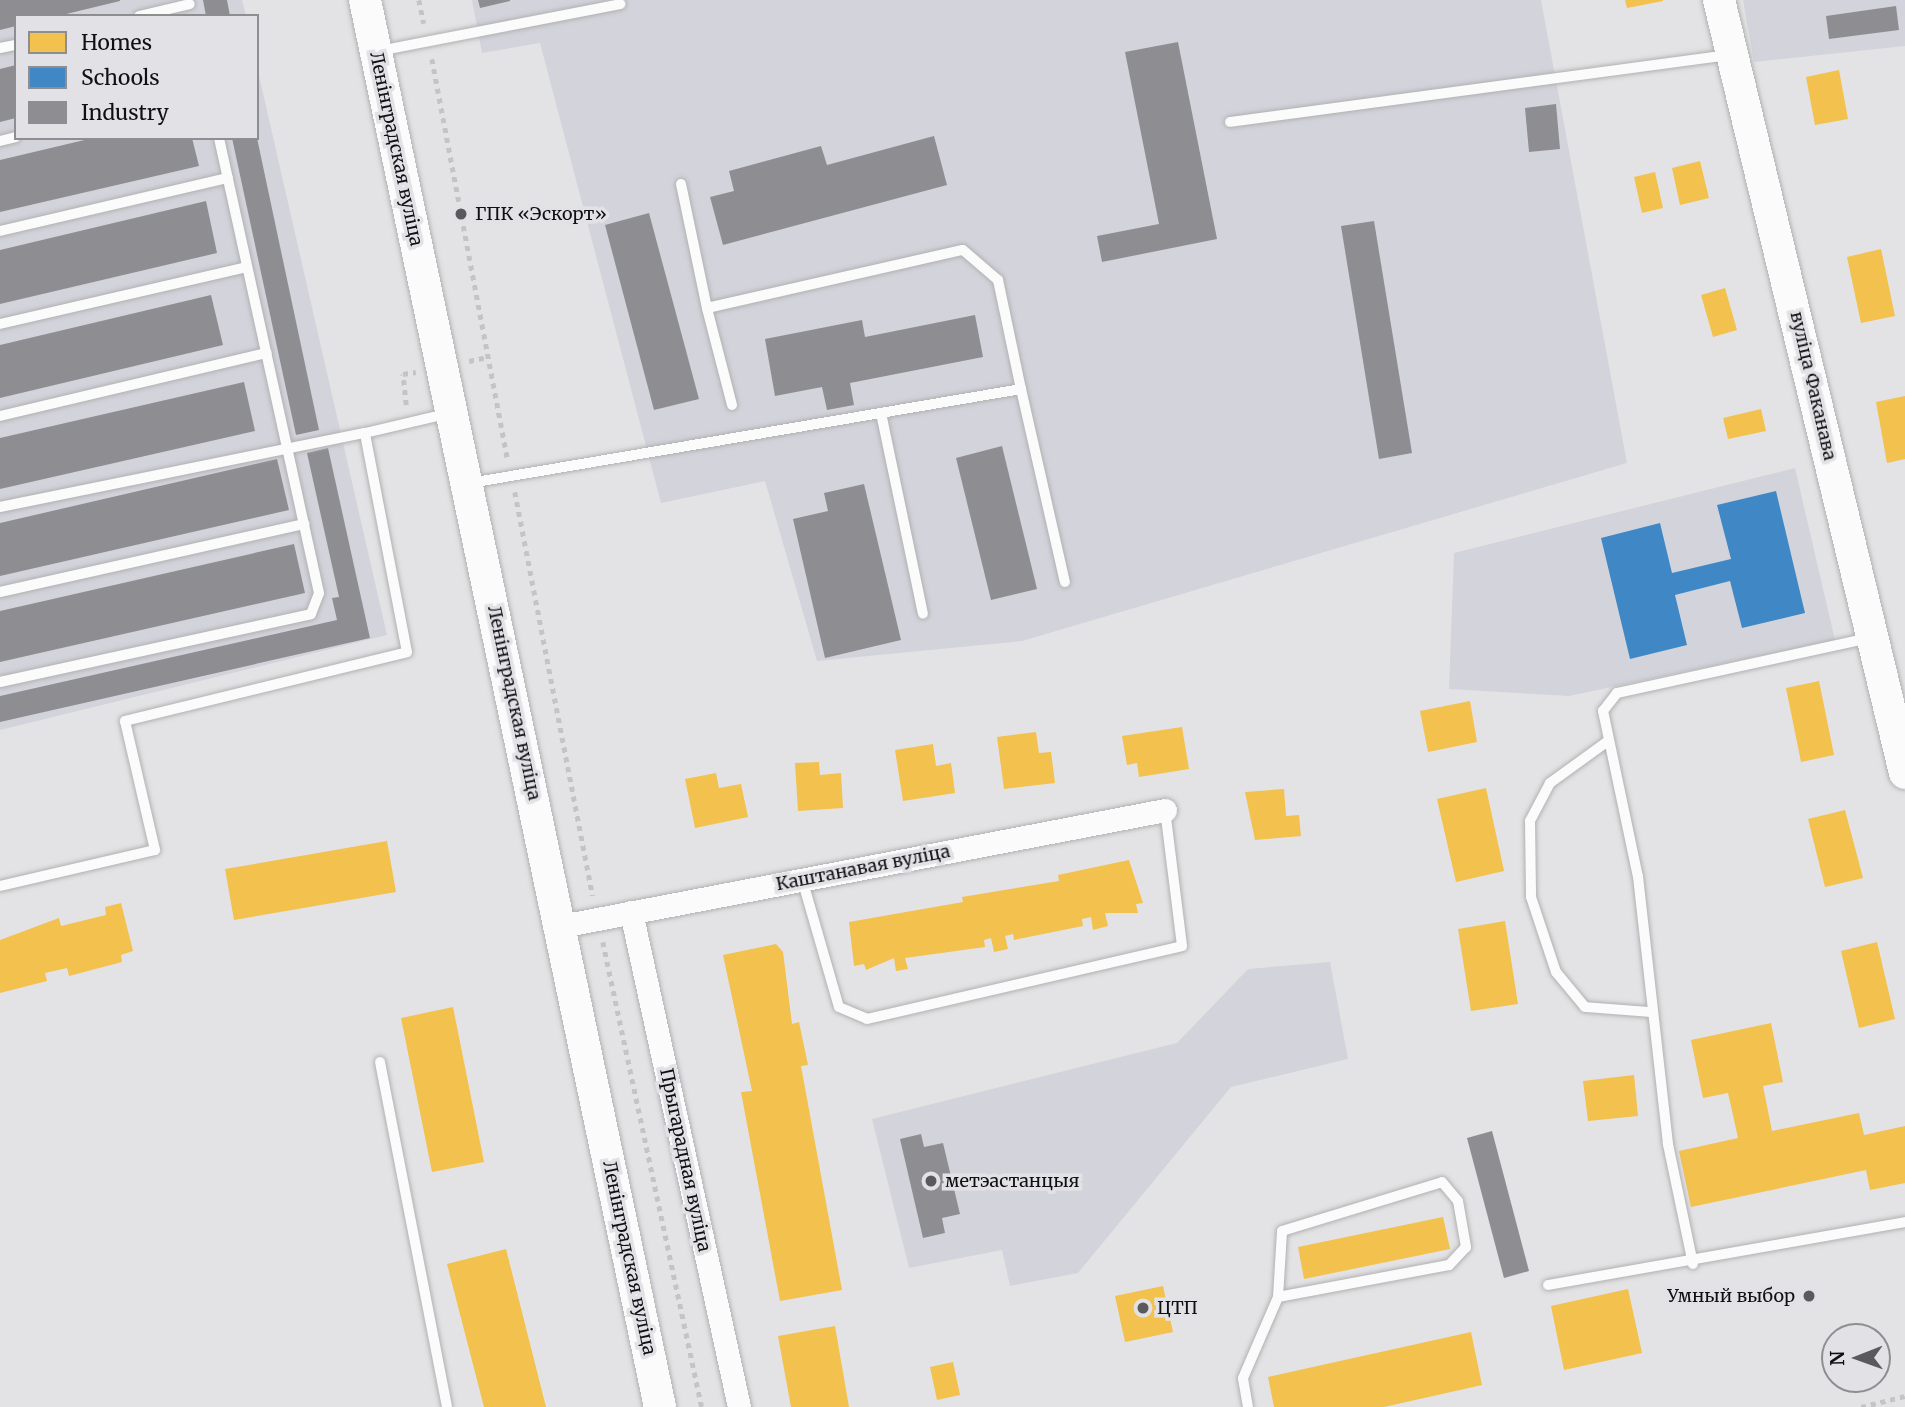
<!DOCTYPE html>
<html>
<head>
<meta charset="utf-8">
<style>
  body { margin:0 }
  #map { position:relative; width:1905px; height:1407px; overflow:hidden; background:#e3e3e5; font-family:Merriweather,serif }
  div>[style] { position:absolute }
  [style*='--x'] { left:calc(var(--x)*1px); top:calc(var(--y)*1px); width:calc(var(--w)*1px); rotate:calc(var(--a)*1deg) }
  .built>* { inset:0; background:#d3d4db }
  .homes>* { inset:0; background:#f2c14e }
  .schools>* { inset:0; background:#3f88c5 }
  .industry>* { inset:0; background:#8d8d92 }
  .path>* { height:4.5px; margin-top:-2.25px; transform-origin:0; background:repeating-linear-gradient(90deg,#c4c4c5 0 5px,transparent 0 10px) }
  .roads { filter:drop-shadow(0 0 2px #b1b1b3) drop-shadow(0 0 2px #b1b1b3) }
  .service>* { height:10px; margin:-5px; padding:0 5px; transform-origin:5px; border-radius:5px; background:#fbfbfb }
  .minor>* { height:23px; margin:-11.5px; padding:0 11.5px; transform-origin:11.5px; border-radius:11.5px; background:#fbfbfb }
  .secondary>* { height:32px; margin:-16px; padding:0 16px; transform-origin:16px; border-radius:16px; background:#fbfbfb }
  .dots>* { width:19px; height:19px; translate:-50% -50%; box-sizing:border-box; border:4px solid #e2e2e6; border-radius:50% }
  span { translate:-50% -50%; white-space:nowrap; text-align:center; line-height:1.15; -webkit-text-stroke:7px #e2e2e6; paint-order:stroke }
  .street-label { font-size:18px; color:#101012 }
  .poi-label { font-size:18px; color:#101012 }
  .left { translate:0 -50%; text-align:left }
  .right { translate:-100% -50%; text-align:right }
  .legend { position:absolute; left:14px; top:14px; width:245px; height:126px; box-sizing:border-box; background:#e2e2e6; border:2px solid #8e8e91; margin:0; padding:9px 12px; list-style:none; font-size:21px; color:#101012 }
  .legend li { display:flex; align-items:center; gap:14px; height:35px }
  .legend b { width:35px; border:2px solid #8e8e91 }
  .north { position:absolute; left:1821px; top:1323px; width:70px; height:70px; box-sizing:border-box; background:#e2e2e6; border:2px solid #8e8e91; border-radius:50%; rotate:269deg; font-size:19px; font-weight:700; line-height:28px; text-align:center; color:#101012 }
  .north::after { content:''; display:block; margin:auto; width:24px; height:32px; background:#5a5a5c; clip-path:polygon(50% 0,100% 100%,50% 72%,0 100%) }
</style>
</head>
<body>
<div id="map">
  <div class="built">
    <div style="clip-path:polygon(0 0,242px 0,246px 16px,16px 16px,16px 138px,257px 138px,257px 67px,387px 635px,0 730px)"></div>
    <div style="clip-path:polygon(472px 0,1541px 0,1627px 463px,1022px 641px,817px 661px,765px 481px,661px 503px,540px 43px,482px 53px)"></div>
    <div style="clip-path:polygon(1743px 0,1905px 0,1905px 46px,1754px 62px)"></div>
    <div style="clip-path:polygon(1795px 468px,1835px 640px,1569px 696px,1449px 689px,1454px 553px)"></div>
    <div style="clip-path:polygon(1330px 962px,1348px 1059px,1231px 1087px,1078px 1273px,1010px 1286px,1002px 1250px,909px 1268px,872px 1119px,1177px 1043px,1248px 969px)"></div>
  </div>
  <div class="homes">
    <div style="clip-path:polygon(1625px 0,1663px 0,1663px 1px,1627px 8px)"></div>
    <div style="clip-path:polygon(1839px 70px,1848px 119px,1815px 125px,1806px 77px)"></div>
    <div style="clip-path:polygon(1700px 161px,1709px 198px,1680px 205px,1672px 168px)"></div>
    <div style="clip-path:polygon(1655px 172px,1663px 208px,1642px 213px,1634px 177px)"></div>
    <div style="clip-path:polygon(1881px 249px,1895px 316px,1861px 323px,1847px 257px)"></div>
    <div style="clip-path:polygon(1725px 288px,1737px 330px,1713px 337px,1701px 295px)"></div>
    <div style="clip-path:polygon(1905px 396px,1905px 459px,1887px 463px,1876px 402px)"></div>
    <div style="clip-path:polygon(1761px 409px,1766px 431px,1728px 439px,1723px 418px)"></div>
    <div style="clip-path:polygon(1819px 681px,1834px 755px,1801px 762px,1786px 688px)"></div>
    <div style="clip-path:polygon(1470px 701px,1477px 742px,1428px 752px,1420px 711px)"></div>
    <div style="clip-path:polygon(1182px 727px,1189px 769px,1139px 777px,1137px 763px,1127px 765px,1122px 736px)"></div>
    <div style="clip-path:polygon(1036px 732px,1039px 753px,1051px 752px,1055px 783px,1004px 789px,997px 737px)"></div>
    <div style="clip-path:polygon(933px 744px,936px 766px,951px 763px,955px 793px,903px 801px,895px 750px)"></div>
    <div style="clip-path:polygon(819px 762px,820px 775px,841px 773px,843px 808px,798px 811px,795px 763px)"></div>
    <div style="clip-path:polygon(716px 773px,719px 788px,741px 784px,748px 817px,695px 828px,685px 779px)"></div>
    <div style="clip-path:polygon(1486px 788px,1504px 871px,1456px 882px,1437px 799px)"></div>
    <div style="clip-path:polygon(1284px 789px,1286px 816px,1299px 815px,1301px 836px,1255px 840px,1245px 792px)"></div>
    <div style="clip-path:polygon(1845px 810px,1863px 878px,1825px 887px,1808px 819px)"></div>
    <div style="clip-path:polygon(387px 841px,396px 892px,234px 920px,225px 869px)"></div>
    <div style="clip-path:polygon(1129px 860px,1143px 903px,1136px 904px,1138px 913px,1105px 913px,1108px 926px,1093px 930px,1091px 917px,1082px 919px,1083px 926px,1014px 940px,1013px 934px,1005px 936px,1008px 949px,994px 952px,991px 938px,984px 940px,985px 947px,905px 958px,908px 969px,896px 971px,894px 958px,866px 970px,864px 964px,854px 966px,849px 922px,963px 902px,962px 897px,1059px 881px,1058px 875px)"></div>
    <div style="clip-path:polygon(121px 903px,133px 951px,121px 955px,122px 962px,69px 976px,67px 968px,45px 973px,47px 981px,0 993px,0 940px,59px 918px,61px 926px,106px 915px,105px 907px)"></div>
    <div style="clip-path:polygon(1505px 921px,1518px 1004px,1471px 1011px,1458px 929px)"></div>
    <div style="clip-path:polygon(1877px 942px,1895px 1019px,1859px 1028px,1841px 951px)"></div>
    <div style="clip-path:polygon(776px 944px,783px 952px,792px 1024px,799px 1022px,808px 1065px,801px 1066px,842px 1290px,780px 1301px,741px 1092px,752px 1091px,723px 955px)"></div>
    <div style="clip-path:polygon(453px 1007px,484px 1162px,432px 1172px,401px 1018px)"></div>
    <div style="clip-path:polygon(1771px 1023px,1783px 1082px,1763px 1086px,1772px 1131px,1859px 1113px,1864px 1135px,1905px 1126px,1905px 1183px,1870px 1190px,1866px 1170px,1691px 1207px,1679px 1151px,1738px 1138px,1728px 1093px,1703px 1098px,1691px 1040px)"></div>
    <div style="clip-path:polygon(1634px 1075px,1638px 1116px,1588px 1121px,1583px 1081px)"></div>
    <div style="clip-path:polygon(1443px 1217px,1450px 1249px,1304px 1279px,1298px 1247px)"></div>
    <div style="clip-path:polygon(506px 1249px,546px 1407px,484px 1407px,447px 1264px)"></div>
    <div style="clip-path:polygon(1163px 1286px,1173px 1332px,1125px 1342px,1115px 1296px)"></div>
    <div style="clip-path:polygon(1628px 1289px,1642px 1353px,1564px 1370px,1551px 1306px)"></div>
    <div style="clip-path:polygon(835px 1326px,849px 1407px,791px 1407px,778px 1336px)"></div>
    <div style="clip-path:polygon(1471px 1332px,1482px 1385px,1384px 1407px,1274px 1407px,1268px 1377px)"></div>
    <div style="clip-path:polygon(953px 1362px,960px 1395px,937px 1400px,930px 1367px)"></div>
  </div>
  <div class="schools">
    <div style="clip-path:polygon(1776px 491px,1805px 613px,1742px 628px,1730px 581px,1675px 595px,1687px 645px,1630px 659px,1601px 538px,1660px 523px,1672px 573px,1731px 559px,1717px 505px)"></div>
  </div>
  <div class="industry">
    <div style="clip-path:polygon(0 0,120px 0,120px 1px,58px 16px,16px 16px,16px 26px,0 30px)"></div>
    <div style="clip-path:polygon(203px 0,227px 0,230px 16px,206px 16px)"></div>
    <div style="clip-path:polygon(478px 0,510px 0,510px 1px,480px 8px)"></div>
    <div style="clip-path:polygon(1896px 6px,1899px 30px,1829px 39px,1826px 16px)"></div>
    <div style="clip-path:polygon(1178px 42px,1217px 239px,1102px 262px,1097px 236px,1159px 224px,1125px 52px)"></div>
    <div style="clip-path:polygon(16px 65px,16px 118px,0 122px,0 69px)"></div>
    <div style="clip-path:polygon(1556px 104px,1560px 149px,1529px 152px,1525px 108px)"></div>
    <div style="clip-path:polygon(934px 136px,947px 185px,723px 245px,710px 197px,734px 191px,729px 171px,821px 146px,827px 165px)"></div>
    <div style="clip-path:polygon(93px 138px,192px 138px,199px 166px,0 212px,0 160px)"></div>
    <div style="clip-path:polygon(232px 138px,257px 138px,319px 430px,296px 435px)"></div>
    <div style="clip-path:polygon(206px 201px,217px 253px,0 304px,0 250px)"></div>
    <div style="clip-path:polygon(649px 213px,699px 399px,654px 410px,605px 225px)"></div>
    <div style="clip-path:polygon(1374px 221px,1412px 453px,1379px 459px,1341px 226px)"></div>
    <div style="clip-path:polygon(211px 295px,223px 345px,0 398px,0 345px)"></div>
    <div style="clip-path:polygon(975px 315px,983px 357px,850px 383px,854px 405px,827px 410px,822px 387px,775px 396px,765px 339px,862px 320px,865px 337px)"></div>
    <div style="clip-path:polygon(244px 382px,255px 431px,0 489px,0 438px)"></div>
    <div style="clip-path:polygon(1002px 446px,1037px 589px,991px 600px,956px 458px)"></div>
    <div style="clip-path:polygon(328px 448px,370px 638px,0 722px,0 696px,337px 620px,332px 598px,339px 597px,307px 453px)"></div>
    <div style="clip-path:polygon(277px 459px,289px 510px,0 576px,0 523px)"></div>
    <div style="clip-path:polygon(864px 484px,901px 640px,825px 658px,793px 519px,828px 511px,824px 493px)"></div>
    <div style="clip-path:polygon(294px 544px,305px 593px,0 662px,0 611px)"></div>
    <div style="clip-path:polygon(1492px 1131px,1529px 1271px,1504px 1278px,1467px 1138px)"></div>
    <div style="clip-path:polygon(921px 1134px,924px 1147px,943px 1143px,960px 1214px,942px 1218px,945px 1233px,923px 1238px,900px 1139px)"></div>
  </div>
  <div class="path">
    <div style="--x:419;--y:0;--w:24;--a:78"></div>
    <div style="--x:432;--y:59;--w:408;--a:79.3"></div>
    <div style="--x:469;--y:361;--w:19;--a:-12"></div>
    <div style="--x:406;--y:405;--w:31;--a:-96"></div>
    <div style="--x:403;--y:374;--w:13;--a:-9"></div>
    <div style="--x:515;--y:492;--w:411;--a:79.1"></div>
    <div style="--x:603;--y:942;--w:475;--a:78"></div>
    <div style="--x:1861;--y:1407;--w:45;--a:-14"></div>
  </div>
  <div class="roads">
    <div class="service">
      <div style="--x:139;--y:16;--w:52;--a:-13.2"></div>
      <div style="--x:0;--y:48;--w:16;--a:-11"></div>
      <div style="--x:379;--y:51;--w:246;--a:-11"></div>
      <div style="--x:1230;--y:122;--w:502;--a:-7.66"></div>
      <div style="--x:0;--y:141;--w:16;--a:-14"></div>
      <div style="--x:681;--y:184;--w:127;--a:78.2"></div>
      <div style="--x:0;--y:231;--w:234;--a:-13.1"></div>
      <div style="--x:0;--y:324;--w:253;--a:-13"></div>
      <div style="--x:732;--y:405;--w:100;--a:-104.5"></div>
      <div style="--x:707;--y:308;--w:262;--a:-12.8"></div>
      <div style="--x:963;--y:250;--w:46;--a:40.6"></div>
      <div style="--x:998;--y:280;--w:111;--a:78.1"></div>
      <div style="--x:881;--y:413;--w:205;--a:78.2"></div>
      <div style="--x:0;--y:416;--w:274;--a:-13.3"></div>
      <div style="--x:470;--y:483;--w:559;--a:-9.68"></div>
      <div style="--x:1021;--y:389;--w:198;--a:77.2"></div>
      <div style="--x:0;--y:507;--w:372;--a:-11.5"></div>
      <div style="--x:0;--y:592;--w:312;--a:-12.6"></div>
      <div style="--x:0;--y:682;--w:318;--a:-12.3"></div>
      <div style="--x:311;--y:614;--w:22;--a:-69"></div>
      <div style="--x:319;--y:593;--w:466;--a:-102.4"></div>
      <div style="--x:1608;--y:741;--w:72;--a:144.1"></div>
      <div style="--x:1550;--y:783;--w:43;--a:117.8"></div>
      <div style="--x:1530;--y:821;--w:76;--a:89.2"></div>
      <div style="--x:1531;--y:897;--w:79;--a:71.6"></div>
      <div style="--x:1556;--y:972;--w:45;--a:50.4"></div>
      <div style="--x:1585;--y:1007;--w:65;--a:4.4"></div>
      <div style="--x:802;--y:879;--w:133;--a:73.9"></div>
      <div style="--x:839;--y:1007;--w:30;--a:23"></div>
      <div style="--x:867;--y:1019;--w:323;--a:-13"></div>
      <div style="--x:1182;--y:946;--w:137;--a:-97.1"></div>
      <div style="--x:0;--y:886;--w:159;--a:-13.1"></div>
      <div style="--x:155;--y:850;--w:132;--a:-103.1"></div>
      <div style="--x:125;--y:721;--w:290;--a:-13.7"></div>
      <div style="--x:407;--y:652;--w:223;--a:-100.9"></div>
      <div style="--x:365;--y:433;--w:87;--a:-13.2"></div>
      <div style="--x:380;--y:1062;--w:351;--a:79"></div>
      <div style="--x:1693;--y:1264;--w:123;--a:-101.8"></div>
      <div style="--x:1668;--y:1144;--w:269;--a:-96.4"></div>
      <div style="--x:1638;--y:877;--w:170;--a:-101.9"></div>
      <div style="--x:1603;--y:711;--w:23;--a:-52"></div>
      <div style="--x:1617;--y:693;--w:259;--a:-12.3"></div>
      <div style="--x:1548;--y:1285;--w:363;--a:-10"></div>
      <div style="--x:1248;--y:1407;--w:29;--a:-100"></div>
      <div style="--x:1243;--y:1378;--w:88;--a:-66.6"></div>
      <div style="--x:1278;--y:1297;--w:66;--a:-86.5"></div>
      <div style="--x:1282;--y:1231;--w:167;--a:-17"></div>
      <div style="--x:1442;--y:1182;--w:25;--a:50"></div>
      <div style="--x:1458;--y:1201;--w:47;--a:80.1"></div>
      <div style="--x:1466;--y:1247;--w:25;--a:133"></div>
      <div style="--x:1449;--y:1265;--w:174;--a:169.4"></div>
    </div>
    <div class="minor">
      <div style="--x:631;--y:912;--w:507;--a:77.69"></div>
      <div style="--x:561;--y:926;--w:615;--a:-10.87"></div>
    </div>
    <div class="secondary">
      <div style="--x:365;--y:0;--w:1438;--a:78.16"></div>
      <div style="--x:1719;--y:0;--w:795;--a:76.47"></div>
    </div>
  </div>
  <div class="dots">
    <div style="left:461px;top:214px;background:#5a5a5c"></div>
    <div style="left:931px;top:1181px;background:#5a5a5c"></div>
    <div style="left:1809px;top:1296px;background:#5a5a5c"></div>
    <div style="left:1143px;top:1308px;background:#5a5a5c"></div>
  </div>
  <div class="street-label">
    <span style="left:396px;top:149px;rotate:78deg">Ленінградская вуліца</span>
    <span style="left:1813px;top:386px;rotate:77deg">вуліца Факанава</span>
    <span style="left:514px;top:703px;rotate:78deg">Ленінградская вуліца</span>
    <span style="left:863px;top:868px;rotate:-11deg">Каштанавая вуліца</span>
    <span style="left:685px;top:1160px;rotate:78deg">Прыгарадная вуліца</span>
    <span style="left:629px;top:1258px;rotate:78deg">Ленінградская вуліца</span>
  </div>
  <div class="poi-label">
    <span class="left" style="left:475px;top:214px">ГПК «Эскорт»</span>
    <span class="left" style="left:945px;top:1181px">метэастанцыя</span>
    <span class="right" style="left:1795px;top:1296px">Умный выбор</span>
    <span class="left" style="left:1157px;top:1308px">ЦТП</span>
  </div>
  <ul class="legend">
  <li><b style="height:19px;background:#f2c14e"></b>Homes</li>
  <li><b style="height:19px;background:#3f88c5"></b>Schools</li>
  <li><b style="height:19px;background:#8d8d92"></b>Industry</li>
  </ul>
  <div class="north">N</div>
</div>
</body>
</html>
